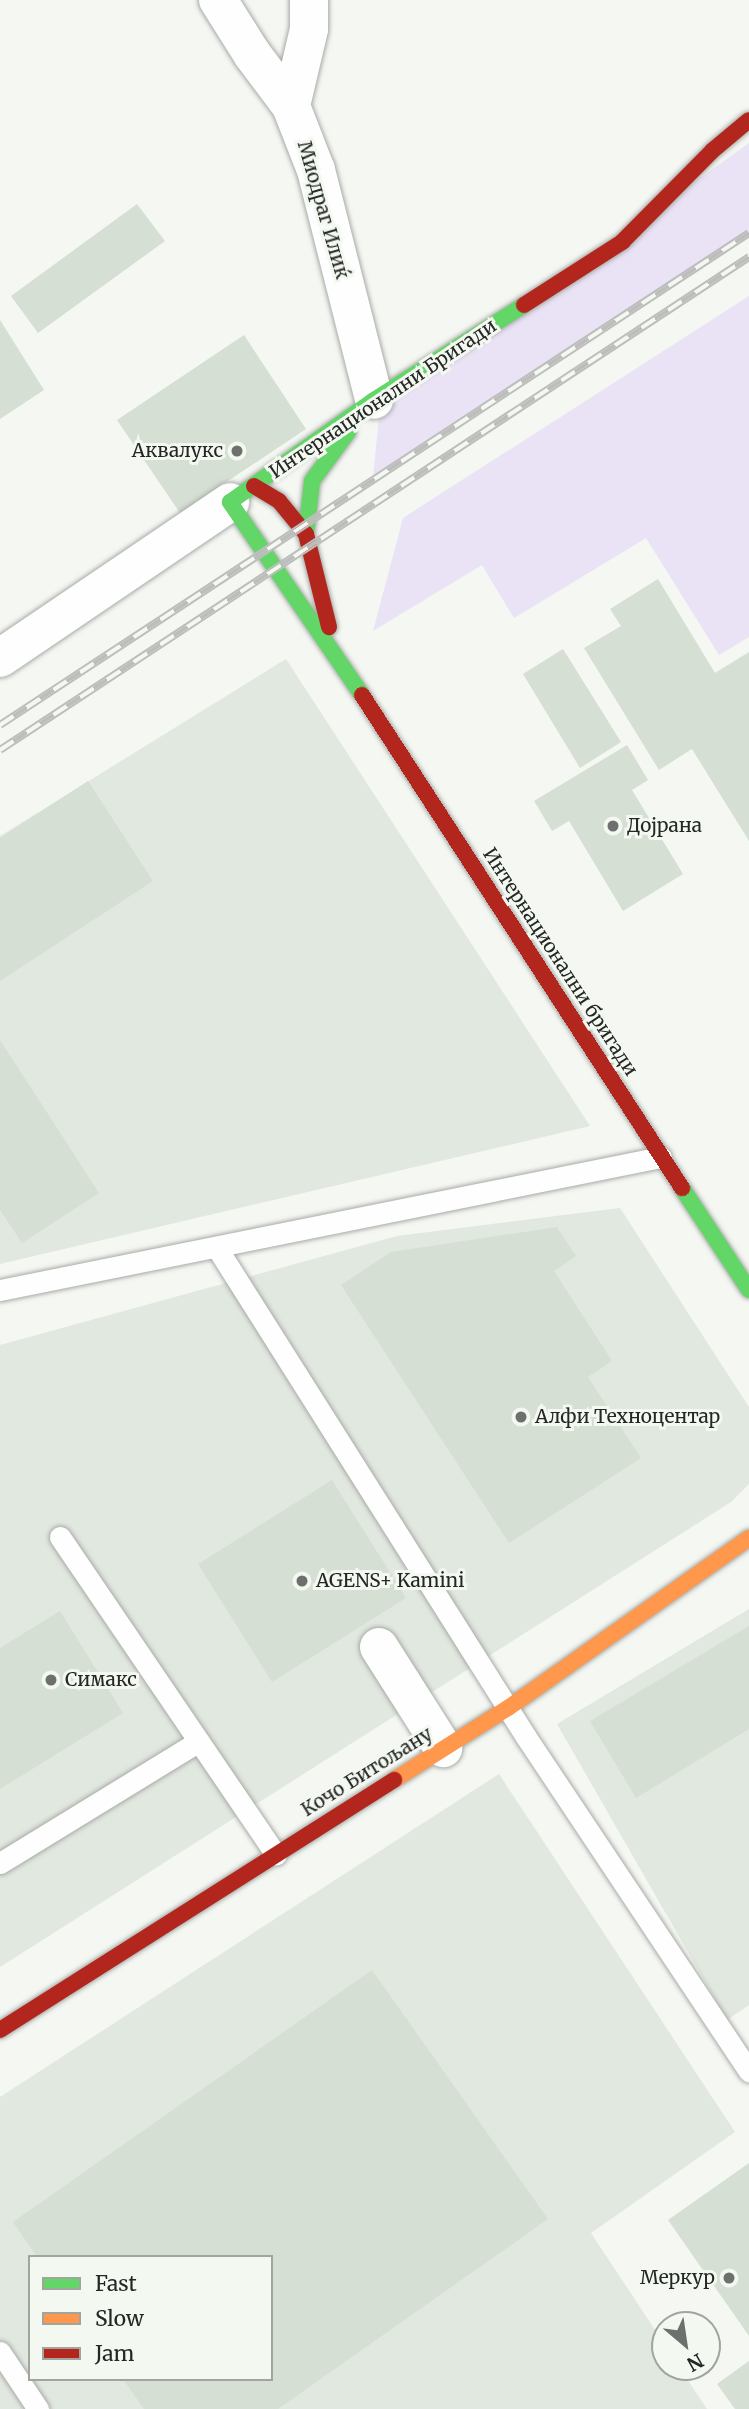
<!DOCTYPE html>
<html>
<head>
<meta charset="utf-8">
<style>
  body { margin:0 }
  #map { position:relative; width:749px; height:2409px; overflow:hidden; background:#f4f7f2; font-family:Merriweather,serif }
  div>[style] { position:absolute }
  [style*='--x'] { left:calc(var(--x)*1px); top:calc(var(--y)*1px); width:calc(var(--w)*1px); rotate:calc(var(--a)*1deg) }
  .built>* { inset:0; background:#e1e8df }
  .green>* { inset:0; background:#eae2f5 }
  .building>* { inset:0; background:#d6dfd3 }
  .roads { filter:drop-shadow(0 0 2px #a8aba7) drop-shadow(0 0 2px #a8aba7) }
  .lane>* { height:21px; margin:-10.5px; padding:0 10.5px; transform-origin:10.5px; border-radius:10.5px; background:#fdfefd }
  .street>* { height:38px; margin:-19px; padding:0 19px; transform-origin:19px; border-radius:19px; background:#fdfefd }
  .fast>* { height:16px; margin:-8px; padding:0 8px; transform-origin:8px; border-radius:8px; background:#63d668 }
  .slow>* { height:16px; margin:-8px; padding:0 8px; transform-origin:8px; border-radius:8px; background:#ff974d }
  .jam>* { height:16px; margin:-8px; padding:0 8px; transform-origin:8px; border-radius:8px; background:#b3261e }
  .rail>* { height:8px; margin-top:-4px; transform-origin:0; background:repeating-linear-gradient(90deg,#f3f8f1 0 16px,#bdbebc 0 32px); box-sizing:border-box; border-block:2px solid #bdbebc }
  .dots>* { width:19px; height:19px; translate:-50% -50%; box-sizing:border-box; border:4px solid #f3f8f1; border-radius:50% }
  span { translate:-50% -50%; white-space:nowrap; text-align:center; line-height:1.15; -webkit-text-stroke:6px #f3f8f1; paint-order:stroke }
  .street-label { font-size:19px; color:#252725 }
  .poi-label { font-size:19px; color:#252725 }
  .right { translate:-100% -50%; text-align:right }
  .left { translate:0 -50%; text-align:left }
  .legend { position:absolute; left:28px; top:2255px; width:245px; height:126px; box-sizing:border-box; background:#f3f8f1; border:2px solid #a1a49f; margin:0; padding:9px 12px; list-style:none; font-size:21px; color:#252725 }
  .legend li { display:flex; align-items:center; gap:14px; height:35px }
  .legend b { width:35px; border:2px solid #a1a49f }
  .north { position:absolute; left:651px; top:2311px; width:70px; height:70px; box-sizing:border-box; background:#f3f8f1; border:2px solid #a1a49f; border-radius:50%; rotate:151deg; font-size:19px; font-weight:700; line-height:28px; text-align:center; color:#252725 }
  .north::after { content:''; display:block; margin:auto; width:24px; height:32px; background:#6d706d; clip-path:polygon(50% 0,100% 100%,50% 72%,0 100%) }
</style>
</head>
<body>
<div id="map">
  <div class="built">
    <div style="clip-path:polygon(286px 659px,590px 1126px,0 1264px,0 836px)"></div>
    <div style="clip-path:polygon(620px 1208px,749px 1407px,749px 1484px,731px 1502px,0 1967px,0 1345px,397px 1236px)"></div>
    <div style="clip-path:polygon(749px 1609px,749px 2005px,727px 2020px,557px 1724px)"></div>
    <div style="clip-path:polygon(evenodd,499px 1774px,735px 2132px,591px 2233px,665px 2345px,665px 2367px,679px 2367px,707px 2409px,0 2409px,0 2097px,499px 1774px,30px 2257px,271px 2257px,271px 2379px,30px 2379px,30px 2257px)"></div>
  </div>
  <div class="green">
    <div style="clip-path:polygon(749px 143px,749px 236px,373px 478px,380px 407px)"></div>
    <div style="clip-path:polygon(749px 296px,749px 637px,719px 655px,646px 538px,514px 618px,482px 565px,373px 631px,403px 518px)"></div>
  </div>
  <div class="building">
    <div style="clip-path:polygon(137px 204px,165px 241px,38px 333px,11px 296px)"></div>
    <div style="clip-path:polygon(0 320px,44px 390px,0 419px)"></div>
    <div style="clip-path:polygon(244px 335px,306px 429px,180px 513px,117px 420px)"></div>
    <div style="clip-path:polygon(658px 579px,715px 673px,749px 652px,749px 841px,692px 749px,659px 770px,584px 648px,621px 626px,610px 609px)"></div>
    <div style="clip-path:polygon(563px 649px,621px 742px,580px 768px,523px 674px)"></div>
    <div style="clip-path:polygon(627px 745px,648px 780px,632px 790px,683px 874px,623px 911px,569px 821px,552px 831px,534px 801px)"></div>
    <div style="clip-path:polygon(88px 781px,153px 881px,0 981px,0 838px)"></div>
    <div style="clip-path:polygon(0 1040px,99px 1193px,22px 1243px,0 1210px)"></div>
    <div style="clip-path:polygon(557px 1227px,576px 1256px,554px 1271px,612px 1361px,588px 1377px,641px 1458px,509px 1543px,341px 1285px,391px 1252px)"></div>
    <div style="clip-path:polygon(332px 1480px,406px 1598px,272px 1682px,198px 1564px)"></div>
    <div style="clip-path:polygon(60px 1611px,123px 1713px,0 1789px,0 1648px)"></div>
    <div style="clip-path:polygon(749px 1626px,749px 1729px,636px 1798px,590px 1721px)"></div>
    <div style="clip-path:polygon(372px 1970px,548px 2219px,278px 2409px,144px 2409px,123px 2379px,271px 2379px,271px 2257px,37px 2257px,13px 2222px)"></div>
    <div style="clip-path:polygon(749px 2163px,749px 2336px,668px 2220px)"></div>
    <div style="clip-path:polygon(749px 2361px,749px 2409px,735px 2409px,717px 2384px)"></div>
  </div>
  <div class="roads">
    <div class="lane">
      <div style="--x:217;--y:1248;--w:578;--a:57.71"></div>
      <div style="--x:526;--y:1737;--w:402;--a:56.3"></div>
      <div style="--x:0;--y:1290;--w:674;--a:-11.38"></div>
      <div style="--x:60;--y:1537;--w:384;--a:55.8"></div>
      <div style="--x:0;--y:1863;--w:233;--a:-31.5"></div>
      <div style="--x:0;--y:2352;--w:69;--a:56.3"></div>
    </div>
    <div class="street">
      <div style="--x:218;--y:0;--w:64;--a:57.8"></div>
      <div style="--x:252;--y:54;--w:65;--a:53.1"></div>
      <div style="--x:291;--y:106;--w:69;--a:68.7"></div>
      <div style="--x:316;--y:170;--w:237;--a:75.8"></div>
      <div style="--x:291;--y:106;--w:79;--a:-76.8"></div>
      <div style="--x:309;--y:29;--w:29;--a:-90"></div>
      <div style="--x:0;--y:658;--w:278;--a:-34.1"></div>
      <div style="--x:379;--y:1647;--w:120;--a:57.6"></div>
    </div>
    <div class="fast">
      <div style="--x:306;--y:534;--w:53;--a:-83.5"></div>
      <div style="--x:312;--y:481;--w:61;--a:-53.7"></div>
      <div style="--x:362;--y:695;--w:234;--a:-124.4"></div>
      <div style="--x:230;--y:502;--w:176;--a:-35.3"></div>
      <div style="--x:374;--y:400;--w:178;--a:-32.3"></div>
      <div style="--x:682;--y:1188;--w:122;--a:56.7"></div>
    </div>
    <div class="slow">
      <div style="--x:394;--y:1780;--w:135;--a:-32.3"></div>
      <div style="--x:508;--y:1708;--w:295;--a:-35.2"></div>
    </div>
    <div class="jam">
      <div style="--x:524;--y:305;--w:117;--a:-32.7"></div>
      <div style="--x:622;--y:242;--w:128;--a:-45.3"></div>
      <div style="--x:712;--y:151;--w:48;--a:-40"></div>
      <div style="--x:254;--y:486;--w:29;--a:31"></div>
      <div style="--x:279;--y:501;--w:43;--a:50.7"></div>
      <div style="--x:306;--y:534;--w:96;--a:76.1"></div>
      <div style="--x:362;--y:695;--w:588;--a:57.01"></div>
      <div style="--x:0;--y:2030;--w:467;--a:-32.4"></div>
    </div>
  </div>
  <div class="rail">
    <div style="--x:0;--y:725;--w:896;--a:-33.3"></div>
    <div style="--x:0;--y:750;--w:897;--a:-33.35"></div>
  </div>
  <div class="dots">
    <div style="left:237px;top:451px;background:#6d706d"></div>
    <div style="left:613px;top:826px;background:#6d706d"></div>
    <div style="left:521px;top:1417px;background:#6d706d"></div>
    <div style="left:302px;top:1581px;background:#6d706d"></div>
    <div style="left:51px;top:1680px;background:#6d706d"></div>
    <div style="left:729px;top:2278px;background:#6d706d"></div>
  </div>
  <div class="street-label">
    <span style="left:323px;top:210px;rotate:74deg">Миодраг Илиќ</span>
    <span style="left:383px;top:399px;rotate:-34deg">Интернационални Бригади</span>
    <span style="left:560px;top:962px;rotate:57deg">Интернационални бригади</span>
    <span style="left:367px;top:1772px;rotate:-32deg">Кочо Битољану</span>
  </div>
  <div class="poi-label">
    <span class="right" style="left:223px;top:451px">Аквалукс</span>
    <span class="left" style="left:627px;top:826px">Дојрана</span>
    <span class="left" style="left:535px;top:1417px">Алфи Техноцентар</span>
    <span class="left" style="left:316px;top:1581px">AGENS+ Kamini</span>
    <span class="left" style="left:65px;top:1680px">Симакс</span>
    <span class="right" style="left:715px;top:2278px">Меркур</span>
  </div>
  <ul class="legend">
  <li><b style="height:9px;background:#63d668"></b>Fast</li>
  <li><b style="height:9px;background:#ff974d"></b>Slow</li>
  <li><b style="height:9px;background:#b3261e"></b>Jam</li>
  </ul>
  <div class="north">N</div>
</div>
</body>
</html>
